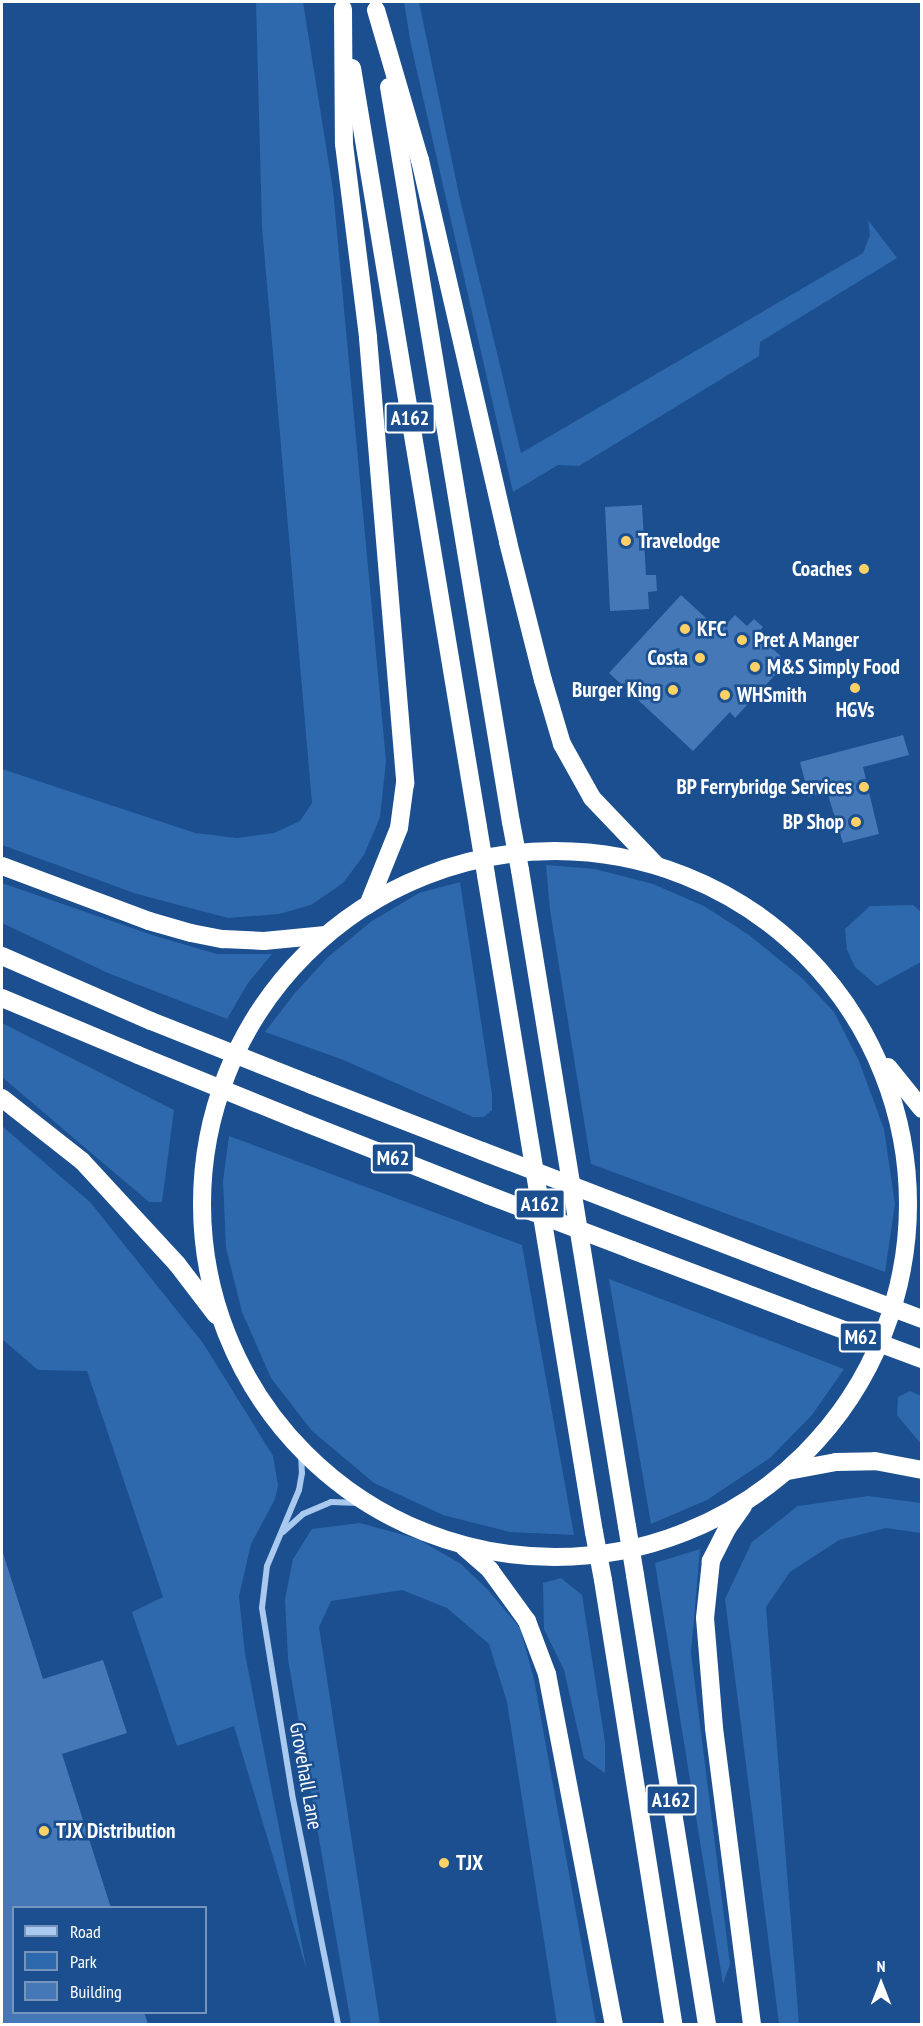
<!DOCTYPE html>
<html>
<head>
<meta charset="utf-8">
<style>
  body { margin:0 }
  #map { position:relative; width:923px; height:2026px; overflow:hidden; background:#1b4f8f; font-family:"PT Sans Narrow",sans-serif }
  div>[style] { position:absolute }
  [style*='--x'] { left:calc(var(--x)*1px); top:calc(var(--y)*1px); width:calc(var(--w)*1px); rotate:calc(var(--a)*1deg) }
  .green>* { inset:0; background:#2e69ad }
  .building>* { inset:0; background:#4478b7 }
  .street>* { height:6px; margin:-3px; padding:0 3px; transform-origin:3px; border-radius:3px; background:#a9c9ee }
  .highway>* { height:18px; margin:-9px; padding:0 9px; transform-origin:9px; border-radius:9px; background:#fff }
  .highway>.ring { margin:-9px; padding:0; box-sizing:content-box; background:none; border:18px solid #fff; border-radius:50% }
  .highway-bridge>* { height:18px; margin:-9px; padding:0 9px; transform-origin:9px; border-radius:9px; background:#fff }
  .dots>* { width:16px; height:16px; translate:-50% -50%; box-sizing:border-box; border:3px solid #1b4f8f; border-radius:50% }
  span { translate:-50% -50%; white-space:nowrap; text-align:center; line-height:1.15; -webkit-text-stroke:5px #1b4f8f; paint-order:stroke }
  .shield-label span { padding:2px 4px; background:#1b4f8f; border:2px solid; border-radius:4px; -webkit-text-stroke-width:0 }
  .shield-label { font-size:20px; color:#fff; font-weight:700 }
  .poi-label { font-size:21px; color:#fff; font-weight:700 }
  .left { translate:0 -50%; text-align:left }
  .right { translate:-100% -50%; text-align:right }
  .street-label { font-size:21px; color:#fff }
  .frame { position:absolute; inset:0; border:3px solid #fff; pointer-events:none }
  .legend { position:absolute; left:12px; top:1906px; width:195px; height:108px; box-sizing:border-box; background:#1b4f8f; border:2px solid #7695bc; margin:0; padding:8px 10px; list-style:none; font-size:18px; color:#fff }
  .legend li { display:flex; align-items:center; gap:12px; height:30px }
  .legend b { width:30px; border:2px solid #7695bc }
  .north { position:absolute; left:851px; top:1954px; width:60px; height:60px; -webkit-text-stroke:4px #1b4f8f; paint-order:stroke; rotate:0deg; font-size:16px; font-weight:700; line-height:24px; text-align:center; color:#fff }
  .north::after { content:''; display:block; margin:auto; width:21px; height:27px; background:#fff; clip-path:polygon(50% 0,100% 100%,50% 72%,0 100%) }
</style>
</head>
<body>
<div id="map">
  <div class="green">
    <div style="clip-path:polygon(256px 2px,303px 2px,333px 190px,386px 761px,380px 817px,364px 855px,343px 883px,311px 905px,279px 914px,228px 918px,137px 894px,2px 845px,2px 769px,195px 833px,237px 838px,274px 833px,300px 821px,312px 803px,262px 227px)"></div>
    <div style="clip-path:polygon(404px 2px,419px 2px,459px 195px,521px 453px,863px 253px,870px 235px,868px 220px,897px 258px,760px 342px,759px 356px,579px 466px,558px 465px,513px 492px,411px 45px)"></div>
    <div style="clip-path:polygon(546px 865px,595px 869px,653px 884px,704px 906px,749px 935px,803px 979px,834px 1012px,859px 1061px,884px 1129px,895px 1204px,885px 1272px,591px 1164px,550px 910px)"></div>
    <div style="clip-path:polygon(460px 882px,492px 1094px,492px 1110px,484px 1117px,473px 1117px,341px 1059px,265px 1032px,294px 994px,328px 957px,372px 921px,419px 893px)"></div>
    <div style="clip-path:polygon(2px 883px,155px 936px,217px 954px,272px 954px,248px 983px,227px 1019px,108px 973px,2px 923px)"></div>
    <div style="clip-path:polygon(913px 905px,921px 912px,921px 962px,877px 986px,855px 967px,847px 950px,845px 929px,870px 906px)"></div>
    <div style="clip-path:polygon(2px 1023px,174px 1110px,162px 1202px,149px 1202px,2px 1077px)"></div>
    <div style="clip-path:polygon(2px 1126px,90px 1202px,203px 1343px,273px 1456px,278px 1485px,275px 1499px,251px 1544px,239px 1596px,245px 1654px,307px 1971px,234px 1726px,177px 1746px,132px 1612px,163px 1597px,87px 1371px,38px 1370px,2px 1339px)"></div>
    <div style="clip-path:polygon(229px 1136px,522px 1245px,574px 1535px,510px 1532px,443px 1515px,374px 1483px,312px 1431px,271px 1378px,242px 1312px,226px 1248px,223px 1181px)"></div>
    <div style="clip-path:polygon(609px 1279px,844px 1369px,812px 1415px,770px 1458px,707px 1500px,651px 1524px)"></div>
    <div style="clip-path:polygon(910px 1391px,921px 1396px,921px 1444px,897px 1415px,898px 1397px)"></div>
    <div style="clip-path:polygon(868px 1496px,921px 1503px,921px 1533px,886px 1528px,839px 1540px,790px 1572px,766px 1607px,799px 2024px,779px 2024px,725px 1599px,752px 1542px,798px 1506px)"></div>
    <div style="clip-path:polygon(360px 1523px,418px 1539px,461px 1564px,487px 1589px,520px 1628px,534px 1679px,596px 2024px,557px 2024px,507px 1702px,489px 1644px,447px 1608px,402px 1590px,331px 1601px,319px 1627px,380px 2024px,351px 2024px,288px 1659px,285px 1599px,293px 1559px,312px 1529px)"></div>
    <div style="clip-path:polygon(700px 1549px,691px 1653px,730px 1964px,723px 1984px,655px 1563px)"></div>
    <div style="clip-path:polygon(561px 1578px,582px 1595px,605px 1742px,605px 1773px,584px 1758px,564px 1670px,544px 1629px,543px 1583px)"></div>
  </div>
  <div class="building">
    <div style="clip-path:polygon(642px 505px,646px 575px,656px 575px,657px 591px,648px 592px,649px 609px,610px 611px,605px 507px)"></div>
    <div style="clip-path:polygon(681px 595px,720px 631px,735px 615px,747px 626px,754px 619px,763px 627px,757px 634px,787px 662px,735px 718px,730px 712px,693px 751px,609px 673px)"></div>
    <div style="clip-path:polygon(903px 735px,909px 755px,863px 767px,879px 834px,843px 843px,827px 792px,809px 797px,800px 762px)"></div>
    <div style="clip-path:polygon(2px 1550px,43px 1679px,103px 1660px,127px 1733px,62px 1754px,111px 1908px,14px 1908px,14px 2012px,144px 2012px,148px 2024px,2px 2024px)"></div>
  </div>
  <div class="street">
    <div style="--x:301;--y:1448;--w:25;--a:88"></div>
    <div style="--x:302;--y:1473;--w:17;--a:100"></div>
    <div style="--x:299;--y:1490;--w:82;--a:112.8"></div>
    <div style="--x:267;--y:1566;--w:42;--a:96.8"></div>
    <div style="--x:262;--y:1608;--w:188;--a:80.8"></div>
    <div style="--x:292;--y:1794;--w:235;--a:78.7"></div>
    <div style="--x:283;--y:1532;--w:27;--a:-42"></div>
    <div style="--x:303;--y:1514;--w:30;--a:-23"></div>
    <div style="--x:331;--y:1502;--w:37;--a:2"></div>
  </div>
  <div class="highway">
    <div style="--x:343;--y:9;--w:135;--a:89.6"></div>
    <div style="--x:344;--y:144;--w:195;--a:82.9"></div>
    <div style="--x:368;--y:338;--w:447;--a:85.2"></div>
    <div style="--x:405;--y:783;--w:45;--a:97.6"></div>
    <div style="--x:399;--y:828;--w:83;--a:111.9"></div>
    <div style="--x:376;--y:10;--w:156;--a:73.7"></div>
    <div style="--x:420;--y:160;--w:392;--a:77"></div>
    <div style="--x:508;--y:542;--w:142;--a:75.8"></div>
    <div style="--x:543;--y:680;--w:67;--a:73.5"></div>
    <div style="--x:562;--y:744;--w:62;--a:60.9"></div>
    <div style="--x:592;--y:798;--w:93;--a:46.3"></div>
    <div style="--x:352;--y:68;--w:769;--a:80.57"></div>
    <div style="--x:389;--y:87;--w:745;--a:80.58"></div>
    <div class="ring" style="left:202px;top:851px;width:688px;height:688px"></div>
    <div style="--x:2;--y:866;--w:157;--a:20.5"></div>
    <div style="--x:149;--y:921;--w:44;--a:15.9"></div>
    <div style="--x:191;--y:933;--w:33;--a:11"></div>
    <div style="--x:223;--y:939;--w:41;--a:2.8"></div>
    <div style="--x:264;--y:941;--w:62;--a:-5.5"></div>
    <div style="--x:520;--y:870;--w:665;--a:80.74"></div>
    <div style="--x:486;--y:875;--w:666;--a:80.67"></div>
    <div style="--x:2;--y:956;--w:163;--a:23.6"></div>
    <div style="--x:2;--y:998;--w:147;--a:22.7"></div>
    <div style="--x:888;--y:1067;--w:54;--a:51"></div>
    <div style="--x:312;--y:1085;--w:182;--a:21.2"></div>
    <div style="--x:2;--y:1098;--w:102;--a:38.2"></div>
    <div style="--x:82;--y:1161;--w:140;--a:47.3"></div>
    <div style="--x:177;--y:1264;--w:64;--a:52.6"></div>
    <div style="--x:298;--y:1120;--w:204;--a:21.5"></div>
    <div style="--x:625;--y:1206;--w:204;--a:21"></div>
    <div style="--x:632;--y:1250;--w:181;--a:20.7"></div>
    <div style="--x:788;--y:1471;--w:49;--a:-10.6"></div>
    <div style="--x:836;--y:1462;--w:39;--a:-1"></div>
    <div style="--x:875;--y:1461;--w:48;--a:10.8"></div>
    <div style="--x:743;--y:1506;--w:28;--a:125"></div>
    <div style="--x:727;--y:1529;--w:36;--a:117"></div>
    <div style="--x:711;--y:1561;--w:57;--a:96"></div>
    <div style="--x:705;--y:1618;--w:110;--a:85.3"></div>
    <div style="--x:714;--y:1728;--w:298;--a:82.7"></div>
    <div style="--x:464;--y:1547;--w:35;--a:41"></div>
    <div style="--x:490;--y:1570;--w:63;--a:54"></div>
    <div style="--x:527;--y:1621;--w:57;--a:69.3"></div>
    <div style="--x:547;--y:1674;--w:356;--a:79.2"></div>
    <div style="--x:635;--y:1575;--w:455;--a:80.9"></div>
    <div style="--x:603;--y:1580;--w:449;--a:81"></div>
  </div>
  <div class="highway-bridge">
    <div style="--x:511;--y:822;--w:49;--a:79.4"></div>
    <div style="--x:478;--y:827;--w:49;--a:80.5"></div>
    <div style="--x:151;--y:1021;--w:173;--a:21.7"></div>
    <div style="--x:138;--y:1055;--w:173;--a:22.1"></div>
    <div style="--x:482;--y:1151;--w:153;--a:21"></div>
    <div style="--x:488;--y:1195;--w:154;--a:20.9"></div>
    <div style="--x:815;--y:1279;--w:114;--a:20.5"></div>
    <div style="--x:801;--y:1314;--w:129;--a:20.4"></div>
    <div style="--x:627;--y:1526;--w:50;--a:80.7"></div>
    <div style="--x:594;--y:1532;--w:49;--a:79.4"></div>
  </div>
  <div class="dots">
    <div style="left:626px;top:541px;background:#ffd166"></div>
    <div style="left:864px;top:569px;background:#ffd166"></div>
    <div style="left:685px;top:629px;background:#ffd166"></div>
    <div style="left:742px;top:640px;background:#ffd166"></div>
    <div style="left:700px;top:658px;background:#ffd166"></div>
    <div style="left:755px;top:667px;background:#ffd166"></div>
    <div style="left:855px;top:688px;background:#ffd166"></div>
    <div style="left:673px;top:690px;background:#ffd166"></div>
    <div style="left:725px;top:695px;background:#ffd166"></div>
    <div style="left:864px;top:787px;background:#ffd166"></div>
    <div style="left:856px;top:822px;background:#ffd166"></div>
    <div style="left:44px;top:1831px;background:#ffd166"></div>
    <div style="left:444px;top:1863px;background:#ffd166"></div>
  </div>
  <div class="shield-label">
    <span style="left:410px;top:418px">A162</span>
    <span style="left:393px;top:1158px">M62</span>
    <span style="left:540px;top:1204px">A162</span>
    <span style="left:861px;top:1337px">M62</span>
    <span style="left:671px;top:1800px">A162</span>
  </div>
  <div class="poi-label">
    <span class="left" style="left:638px;top:541px">Travelodge</span>
    <span class="right" style="left:852px;top:569px">Coaches</span>
    <span class="left" style="left:697px;top:629px">KFC</span>
    <span class="left" style="left:754px;top:640px">Pret A Manger</span>
    <span class="right" style="left:688px;top:658px">Costa</span>
    <span class="left" style="left:767px;top:667px">M&amp;S Simply Food</span>
    <span class="right" style="left:661px;top:690px">Burger King</span>
    <span class="left" style="left:737px;top:695px">WHSmith</span>
    <span style="left:855px;top:710px">HGVs</span>
    <span class="right" style="left:852px;top:787px">BP Ferrybridge Services</span>
    <span class="right" style="left:844px;top:822px">BP Shop</span>
    <span class="left" style="left:56px;top:1831px">TJX Distribution</span>
    <span class="left" style="left:456px;top:1863px">TJX</span>
  </div>
  <div class="street-label">
    <span style="left:306px;top:1776px;rotate:80deg">Grovehall Lane</span>
  </div>
  <div class="frame"></div>
  <ul class="legend">
  <li><b style="height:8px;background:#a9c9ee"></b>Road</li>
  <li><b style="height:16px;background:#2e69ad"></b>Park</li>
  <li><b style="height:16px;background:#4478b7"></b>Building</li>
  </ul>
  <div class="north">N</div>
</div>
</body>
</html>
